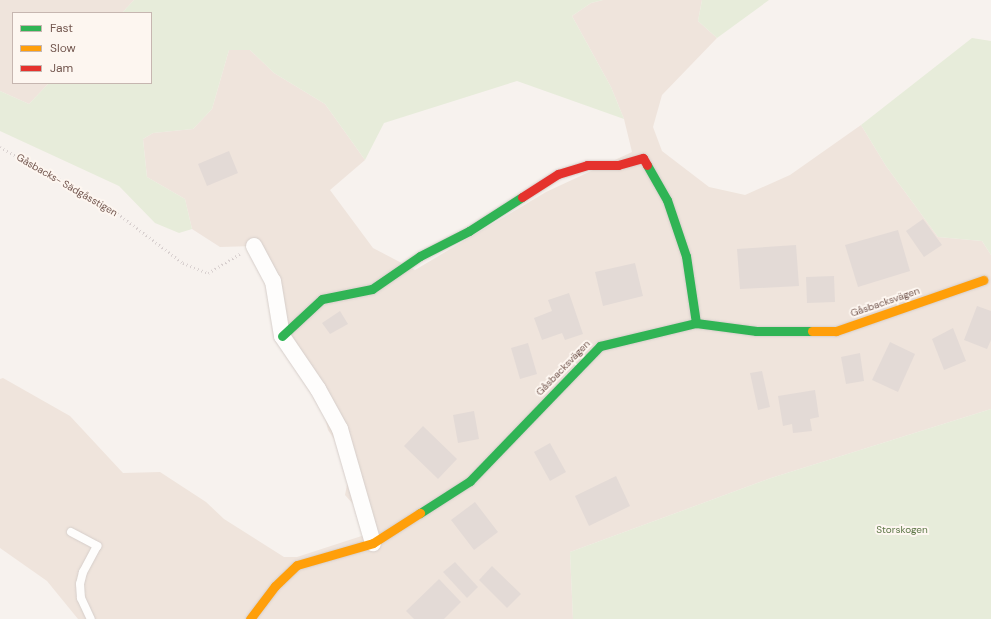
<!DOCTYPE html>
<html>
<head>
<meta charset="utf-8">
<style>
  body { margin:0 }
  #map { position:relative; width:991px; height:619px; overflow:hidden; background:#f7f2ee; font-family:"DM Sans",sans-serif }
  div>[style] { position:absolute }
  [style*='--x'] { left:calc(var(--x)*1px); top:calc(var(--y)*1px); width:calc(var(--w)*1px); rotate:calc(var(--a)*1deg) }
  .residential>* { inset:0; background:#efe4dc }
  .green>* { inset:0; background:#e7ecda }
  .building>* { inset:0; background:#e3dad6 }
  .path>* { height:2.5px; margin-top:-1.25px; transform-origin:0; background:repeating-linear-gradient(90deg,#d9d1d0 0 1px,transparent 0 4px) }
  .roads { filter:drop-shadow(0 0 1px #d6ceca) drop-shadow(0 0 1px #d6ceca) }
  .lane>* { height:8px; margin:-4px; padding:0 4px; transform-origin:4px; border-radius:4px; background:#fefdfc }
  .street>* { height:16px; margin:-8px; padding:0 8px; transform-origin:8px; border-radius:8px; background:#fefdfc }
  .fast>* { height:9px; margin:-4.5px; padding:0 4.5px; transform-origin:4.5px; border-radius:4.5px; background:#30b455 }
  .slow>* { height:9px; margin:-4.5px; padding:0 4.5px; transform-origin:4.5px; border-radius:4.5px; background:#ff9f0a }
  .jam>* { height:9px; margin:-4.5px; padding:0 4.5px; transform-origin:4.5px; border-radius:4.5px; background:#e5322d }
  span { translate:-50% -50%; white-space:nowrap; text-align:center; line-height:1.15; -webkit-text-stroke:4px #fdf6f0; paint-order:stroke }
  .street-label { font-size:10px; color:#73574f }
  .park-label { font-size:10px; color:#5e7848 }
  .legend { position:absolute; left:12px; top:12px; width:140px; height:72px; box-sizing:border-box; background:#fdf6f0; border:1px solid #c6b6b0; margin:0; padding:5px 7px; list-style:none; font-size:12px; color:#73574f }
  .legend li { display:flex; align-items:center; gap:8px; height:20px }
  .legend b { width:20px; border:1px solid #c6b6b0 }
</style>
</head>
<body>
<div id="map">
  <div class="residential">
    <div style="clip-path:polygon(0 0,134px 0,122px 13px,13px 13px,13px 83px,49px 83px,29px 104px,0 91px)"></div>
    <div style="clip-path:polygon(603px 0,702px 0,698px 21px,717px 38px,662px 95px,653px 127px,662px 151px,709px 187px,745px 195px,790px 175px,861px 125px,886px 166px,938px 237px,982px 241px,991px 255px,991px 409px,771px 478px,570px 552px,573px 619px,78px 619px,47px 581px,0 548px,0 379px,3px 378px,70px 416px,123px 473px,160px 472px,206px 502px,224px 519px,284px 557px,297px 557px,377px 531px,345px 495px,351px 464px,328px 430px,318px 389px,307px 388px,282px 336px,254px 246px,220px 247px,192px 229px,185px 199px,147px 177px,143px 139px,153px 133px,193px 129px,212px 109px,229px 50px,250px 50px,274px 73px,325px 104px,365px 160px,330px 190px,373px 248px,415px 270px,546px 192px,632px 152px,624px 119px,611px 87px,572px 16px,591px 3px)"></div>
  </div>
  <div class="green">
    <div style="clip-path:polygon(134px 0,603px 0,591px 3px,572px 16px,611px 87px,624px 119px,517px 81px,384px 123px,365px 160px,325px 104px,274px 73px,250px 50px,229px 50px,212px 109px,193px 129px,153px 133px,143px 139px,147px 177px,185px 199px,192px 229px,179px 233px,155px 223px,119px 186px,0 131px,0 91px,29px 104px,49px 83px,151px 83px,151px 13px,122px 13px)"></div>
    <div style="clip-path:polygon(702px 0,769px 0,717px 38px,698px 21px)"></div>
    <div style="clip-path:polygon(972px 38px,991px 41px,991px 255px,982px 241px,938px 237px,886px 166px,861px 125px)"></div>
    <div style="clip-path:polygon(991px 409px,991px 619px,573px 619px,570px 552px,771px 478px)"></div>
  </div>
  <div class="building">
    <div style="clip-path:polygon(229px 151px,238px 173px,207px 186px,198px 164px)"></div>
    <div style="clip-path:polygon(923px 219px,942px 245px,924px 257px,906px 231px)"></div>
    <div style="clip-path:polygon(898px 230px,910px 271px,858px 287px,845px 245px)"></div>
    <div style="clip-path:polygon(796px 245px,799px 286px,740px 289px,737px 249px)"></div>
    <div style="clip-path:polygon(635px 263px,643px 296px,603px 306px,595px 272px)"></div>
    <div style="clip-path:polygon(834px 276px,835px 302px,807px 303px,806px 277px)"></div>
    <div style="clip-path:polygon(569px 293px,583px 334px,565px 340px,562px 333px,542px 340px,534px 318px,552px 311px,548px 300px)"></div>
    <div style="clip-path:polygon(977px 306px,991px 311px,991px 340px,987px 349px,964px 340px)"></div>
    <div style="clip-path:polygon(340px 311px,348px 324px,330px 334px,322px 323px)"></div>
    <div style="clip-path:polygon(953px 328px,966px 361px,944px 370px,932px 339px)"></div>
    <div style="clip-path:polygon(890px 342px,915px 354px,898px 392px,872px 380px)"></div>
    <div style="clip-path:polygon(528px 343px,537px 374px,520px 379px,511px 348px)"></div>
    <div style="clip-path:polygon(860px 353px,864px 381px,846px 384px,841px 357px)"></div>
    <div style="clip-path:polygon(762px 371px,770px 407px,758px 410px,750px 373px)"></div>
    <div style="clip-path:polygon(815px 390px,819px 417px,810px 419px,812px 431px,793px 433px,792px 424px,783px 426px,778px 396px)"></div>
    <div style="clip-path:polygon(474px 411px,479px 439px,458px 443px,453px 415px)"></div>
    <div style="clip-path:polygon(423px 426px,457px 459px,438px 479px,404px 446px)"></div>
    <div style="clip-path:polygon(550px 443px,566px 472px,550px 481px,534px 452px)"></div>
    <div style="clip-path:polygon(616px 476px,630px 506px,589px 526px,575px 496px)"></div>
    <div style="clip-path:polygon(475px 502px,498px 532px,474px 550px,451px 520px)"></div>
    <div style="clip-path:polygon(455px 562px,478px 587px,467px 598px,443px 572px)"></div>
    <div style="clip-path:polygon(492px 566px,521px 594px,507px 608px,479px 580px)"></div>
    <div style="clip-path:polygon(439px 579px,461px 602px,444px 619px,414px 619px,406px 611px)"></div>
  </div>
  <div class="path">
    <div style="--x:0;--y:147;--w:123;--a:28.6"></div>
    <div style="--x:108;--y:206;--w:94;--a:37.2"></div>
    <div style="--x:183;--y:263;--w:27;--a:22"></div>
    <div style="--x:208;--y:273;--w:37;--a:-31"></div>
  </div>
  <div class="roads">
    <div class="lane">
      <div style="--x:71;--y:532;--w:30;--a:28"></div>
      <div style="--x:97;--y:546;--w:30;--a:118"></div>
      <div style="--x:83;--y:572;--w:12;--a:104"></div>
      <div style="--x:80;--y:584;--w:14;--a:86"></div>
      <div style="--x:81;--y:598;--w:23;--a:65"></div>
    </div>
    <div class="street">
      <div style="--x:254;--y:246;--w:40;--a:62"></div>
      <div style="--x:273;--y:281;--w:56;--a:80.7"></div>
      <div style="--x:282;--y:336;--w:64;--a:55.8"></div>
      <div style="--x:318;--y:389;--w:46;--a:61.2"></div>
      <div style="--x:340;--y:429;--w:119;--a:73.9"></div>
    </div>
    <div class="fast">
      <div style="--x:647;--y:165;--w:40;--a:60.3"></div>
      <div style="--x:667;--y:200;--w:59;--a:71.3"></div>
      <div style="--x:686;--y:256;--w:68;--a:81.5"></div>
      <div style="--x:282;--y:336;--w:54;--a:-42.8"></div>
      <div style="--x:322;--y:299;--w:51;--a:-11.3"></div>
      <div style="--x:372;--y:289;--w:58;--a:-34.5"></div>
      <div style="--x:420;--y:256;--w:55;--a:-27"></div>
      <div style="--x:469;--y:231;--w:63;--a:-32.7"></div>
      <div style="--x:420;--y:513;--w:59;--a:-32.6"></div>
      <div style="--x:470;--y:481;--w:187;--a:-46.1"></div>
      <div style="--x:600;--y:346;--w:99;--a:-13.5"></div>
      <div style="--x:696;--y:323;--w:61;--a:7.6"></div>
      <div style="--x:756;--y:331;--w:56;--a:0"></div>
    </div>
    <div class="slow">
      <div style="--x:812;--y:331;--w:24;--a:0"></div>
      <div style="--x:836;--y:331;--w:156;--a:-19.1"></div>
      <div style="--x:250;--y:619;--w:41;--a:-52.9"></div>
      <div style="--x:275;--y:586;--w:30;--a:-44"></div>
      <div style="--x:297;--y:565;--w:79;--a:-16.1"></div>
      <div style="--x:373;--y:543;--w:56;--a:-32.6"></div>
    </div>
    <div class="jam">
      <div style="--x:522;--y:197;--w:43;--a:-32.6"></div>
      <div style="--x:558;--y:174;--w:30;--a:-17"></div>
      <div style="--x:587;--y:165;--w:31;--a:0"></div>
      <div style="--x:618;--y:165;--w:26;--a:-16"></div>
      <div style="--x:643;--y:158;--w:8;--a:60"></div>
    </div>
  </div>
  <div class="street-label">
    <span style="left:67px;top:185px;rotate:30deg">Gåsbacks- Sädgåsstigen</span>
    <span style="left:885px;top:302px;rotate:-19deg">Gåsbacksvägen</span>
    <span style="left:563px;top:368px;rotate:-46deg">Gåsbacksvägen</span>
  </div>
  <div class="park-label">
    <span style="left:902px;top:530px">Storskogen</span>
  </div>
  <ul class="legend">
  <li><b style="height:5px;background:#30b455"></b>Fast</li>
  <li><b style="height:5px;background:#ff9f0a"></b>Slow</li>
  <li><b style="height:5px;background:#e5322d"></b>Jam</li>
  </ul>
</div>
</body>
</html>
